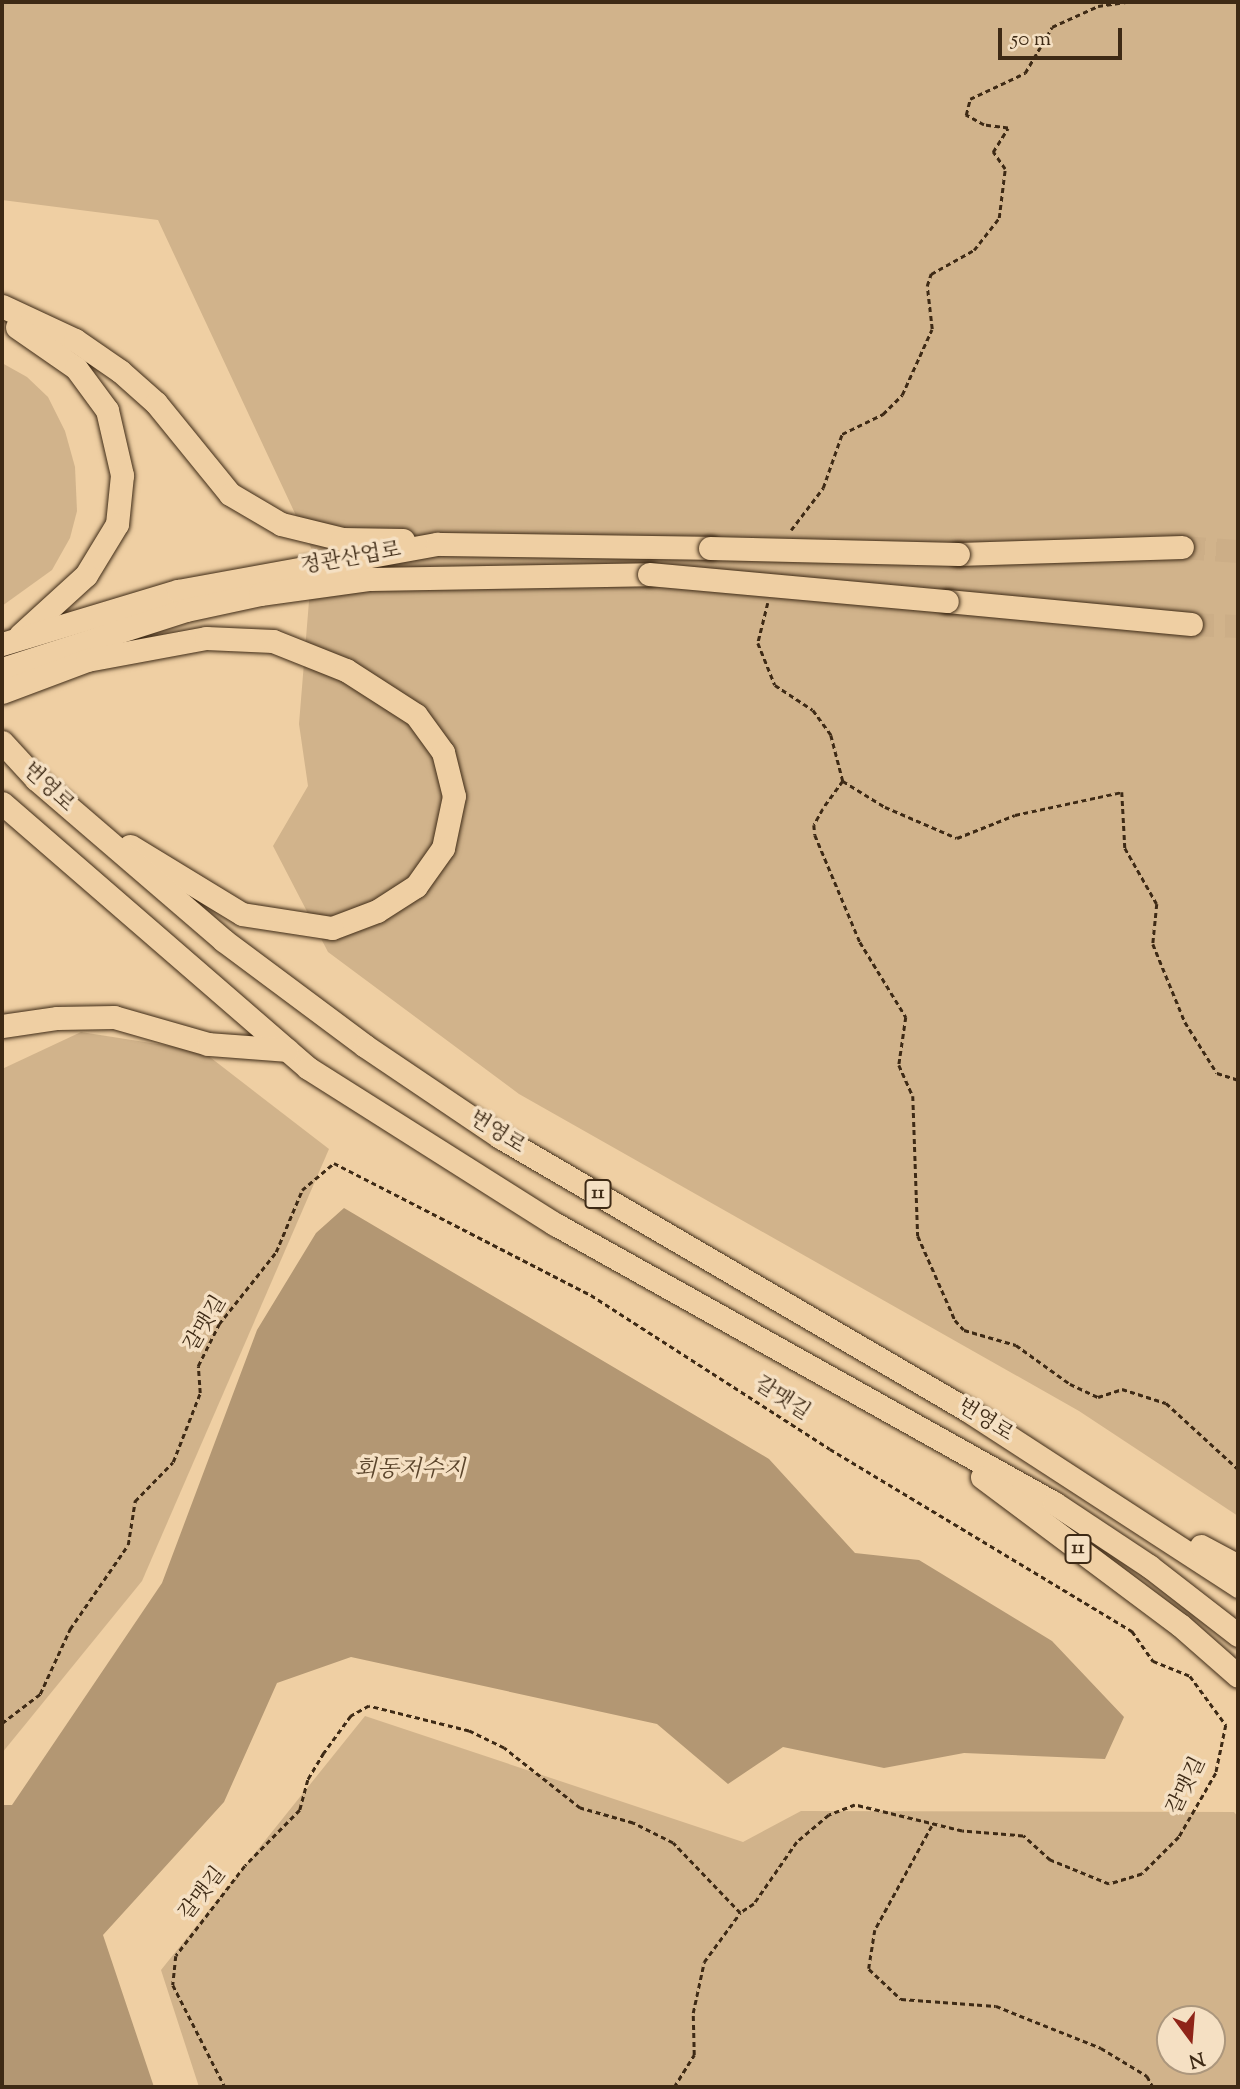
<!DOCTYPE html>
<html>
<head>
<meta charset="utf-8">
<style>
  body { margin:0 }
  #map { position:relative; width:1240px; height:2089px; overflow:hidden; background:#efcfa3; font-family:"Sorts Mill Goudy","Noto Serif KR",serif }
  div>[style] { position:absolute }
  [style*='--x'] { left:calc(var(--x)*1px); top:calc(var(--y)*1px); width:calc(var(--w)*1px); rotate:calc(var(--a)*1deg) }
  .green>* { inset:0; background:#d1b38b }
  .water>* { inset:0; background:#b39773 }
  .highway-tunnel>* { height:23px; margin-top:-11.5px; transform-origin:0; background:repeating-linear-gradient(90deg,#ccae87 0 23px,transparent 0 34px) }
  .path>* { height:2.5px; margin-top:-1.25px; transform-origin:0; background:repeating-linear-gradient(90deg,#3e2a15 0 5px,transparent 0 8.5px) }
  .roads { filter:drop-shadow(0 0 2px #3e2a15) drop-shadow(0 0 2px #3e2a15) }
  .highway>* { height:23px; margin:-11.5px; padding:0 11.5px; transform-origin:11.5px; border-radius:11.5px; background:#efcfa3 }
  .bridges { filter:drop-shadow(0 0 2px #3e2a15) drop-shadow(0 0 2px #3e2a15) }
  .highway-bridge>* { height:23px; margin:-11.5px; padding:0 11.5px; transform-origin:11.5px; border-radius:11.5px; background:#efcfa3 }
  span { translate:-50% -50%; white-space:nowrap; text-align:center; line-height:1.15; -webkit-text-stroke:7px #f5e0c3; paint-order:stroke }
  .shield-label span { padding:2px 5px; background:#f5e0c3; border:2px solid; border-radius:5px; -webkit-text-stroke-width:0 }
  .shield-label { font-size:19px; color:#3e2a15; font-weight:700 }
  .street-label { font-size:21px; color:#3e2a15 }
  .water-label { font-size:23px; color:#5b452c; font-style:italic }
  .frame { position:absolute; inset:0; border:4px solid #3e2a15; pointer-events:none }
  .north { position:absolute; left:1156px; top:2005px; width:70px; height:70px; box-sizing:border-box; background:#f5e0c3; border:2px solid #ac977d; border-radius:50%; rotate:164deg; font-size:19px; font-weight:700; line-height:28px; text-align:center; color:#3e2a15 }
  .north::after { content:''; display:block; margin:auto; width:24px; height:32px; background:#8f2418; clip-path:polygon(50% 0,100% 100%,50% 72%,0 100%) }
  .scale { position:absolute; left:998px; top:28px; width:124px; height:32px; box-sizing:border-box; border:4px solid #3e2a15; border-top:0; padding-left:9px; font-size:21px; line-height:24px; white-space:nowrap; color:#3e2a15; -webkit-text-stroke:5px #f5e0c3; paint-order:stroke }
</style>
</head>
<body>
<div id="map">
  <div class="green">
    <div style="clip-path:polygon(2px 2px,1238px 2px,1238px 1516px,1079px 1411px,519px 1094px,328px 952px,273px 846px,308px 786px,299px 724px,313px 552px,158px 220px,2px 200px)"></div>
    <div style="clip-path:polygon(2px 363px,27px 377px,48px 397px,65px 431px,75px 467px,77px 511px,70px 538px,52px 570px,2px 606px)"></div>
    <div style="clip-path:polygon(81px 1032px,202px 1051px,329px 1149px,142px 1581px,2px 1753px,2px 1069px)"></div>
    <div style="clip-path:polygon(evenodd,365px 1716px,743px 1842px,801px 1811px,1234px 1812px,1238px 1817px,1238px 2087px,199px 2087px,161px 1970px,365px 1716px,1170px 2019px,1212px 2019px,1212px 2061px,1170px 2061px,1170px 2019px)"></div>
  </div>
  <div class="water">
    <div style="clip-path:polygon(344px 1208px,769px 1459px,855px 1553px,919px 1560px,1052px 1641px,1124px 1717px,1105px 1759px,964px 1753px,884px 1768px,783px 1747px,728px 1784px,657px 1724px,351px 1657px,277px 1683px,224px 1802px,103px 1935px,154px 2087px,2px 2087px,2px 1805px,12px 1805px,162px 1583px,257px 1330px,316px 1233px)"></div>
  </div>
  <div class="highway-tunnel">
    <div style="--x:1182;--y:547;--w:56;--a:4.1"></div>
    <div style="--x:1191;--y:624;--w:47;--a:2.4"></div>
  </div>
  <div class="path">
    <div style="--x:791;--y:530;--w:53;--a:-52.7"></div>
    <div style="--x:823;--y:488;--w:57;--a:-70.6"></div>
    <div style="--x:842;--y:434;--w:46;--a:-26"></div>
    <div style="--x:883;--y:414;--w:27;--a:-45"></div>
    <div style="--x:902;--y:395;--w:72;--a:-65.6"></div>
    <div style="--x:932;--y:329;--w:43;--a:-96.6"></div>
    <div style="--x:927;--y:286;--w:13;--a:-72"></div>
    <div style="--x:931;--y:274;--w:49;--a:-29.2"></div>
    <div style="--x:974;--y:250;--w:41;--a:-52"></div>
    <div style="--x:999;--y:218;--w:49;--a:-83"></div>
    <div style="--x:1005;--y:169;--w:21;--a:-125"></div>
    <div style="--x:993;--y:152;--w:28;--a:-58"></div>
    <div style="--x:1008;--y:128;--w:24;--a:-173"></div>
    <div style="--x:984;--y:125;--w:21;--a:-151"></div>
    <div style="--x:966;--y:115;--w:16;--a:-76"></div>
    <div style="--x:970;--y:99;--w:61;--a:-25.3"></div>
    <div style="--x:1025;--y:73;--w:53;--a:-59.6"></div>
    <div style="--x:1052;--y:27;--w:51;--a:-24.5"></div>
    <div style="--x:1098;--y:6;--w:28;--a:-8"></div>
    <div style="--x:768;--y:603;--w:41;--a:104"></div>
    <div style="--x:758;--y:643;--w:45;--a:68"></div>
    <div style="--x:775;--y:685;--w:45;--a:33.3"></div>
    <div style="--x:813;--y:710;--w:31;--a:54"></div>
    <div style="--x:831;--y:735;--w:48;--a:75.4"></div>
    <div style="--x:843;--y:781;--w:49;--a:31.8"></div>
    <div style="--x:885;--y:807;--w:78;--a:23.3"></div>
    <div style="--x:957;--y:838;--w:62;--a:-21.6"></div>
    <div style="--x:1015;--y:815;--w:109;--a:-12.1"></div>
    <div style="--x:1122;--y:792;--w:56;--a:86.9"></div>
    <div style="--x:1125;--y:848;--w:64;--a:60.3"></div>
    <div style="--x:1157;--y:904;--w:40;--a:95.7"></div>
    <div style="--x:1153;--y:944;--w:84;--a:67.7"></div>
    <div style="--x:1185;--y:1022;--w:60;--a:57.9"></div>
    <div style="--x:1217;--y:1073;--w:22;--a:18"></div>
    <div style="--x:843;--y:781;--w:34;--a:126"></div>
    <div style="--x:823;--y:809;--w:18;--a:119"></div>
    <div style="--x:814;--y:825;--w:10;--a:84"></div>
    <div style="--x:815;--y:835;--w:116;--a:67.2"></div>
    <div style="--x:860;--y:942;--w:88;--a:58.5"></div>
    <div style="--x:906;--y:1017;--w:49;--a:98.3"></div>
    <div style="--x:899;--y:1065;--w:34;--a:66"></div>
    <div style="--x:913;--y:1096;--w:140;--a:88"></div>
    <div style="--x:918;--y:1236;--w:92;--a:66.2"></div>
    <div style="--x:955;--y:1320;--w:13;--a:48"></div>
    <div style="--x:964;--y:1330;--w:54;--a:16.1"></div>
    <div style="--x:1016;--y:1345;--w:67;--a:35.8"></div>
    <div style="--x:1070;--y:1384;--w:31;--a:25"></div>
    <div style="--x:1098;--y:1397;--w:25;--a:-18"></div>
    <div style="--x:1122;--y:1389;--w:46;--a:17.7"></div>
    <div style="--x:1166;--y:1403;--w:98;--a:42.5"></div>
    <div style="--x:2;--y:1723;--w:48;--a:-37.3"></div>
    <div style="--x:40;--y:1694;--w:72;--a:-65.2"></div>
    <div style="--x:70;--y:1629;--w:102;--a:-55.4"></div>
    <div style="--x:128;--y:1545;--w:45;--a:-81"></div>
    <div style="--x:135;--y:1501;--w:54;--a:-45.7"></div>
    <div style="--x:173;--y:1462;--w:74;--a:-68.6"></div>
    <div style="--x:200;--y:1393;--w:27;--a:-94"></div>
    <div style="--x:198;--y:1366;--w:47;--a:-63.4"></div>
    <div style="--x:219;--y:1324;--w:92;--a:-51.6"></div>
    <div style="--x:276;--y:1252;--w:67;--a:-67.2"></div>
    <div style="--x:302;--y:1190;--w:42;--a:-40.2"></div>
    <div style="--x:334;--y:1163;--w:289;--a:27.2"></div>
    <div style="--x:591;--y:1295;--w:284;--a:32.8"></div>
    <div style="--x:830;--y:1449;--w:353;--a:31.1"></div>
    <div style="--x:1132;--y:1631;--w:37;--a:55"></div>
    <div style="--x:1153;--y:1661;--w:40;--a:22"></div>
    <div style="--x:1190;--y:1676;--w:61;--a:53.7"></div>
    <div style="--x:1226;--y:1725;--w:49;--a:101.8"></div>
    <div style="--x:1216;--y:1773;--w:74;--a:120"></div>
    <div style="--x:1179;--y:1837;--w:52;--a:135"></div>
    <div style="--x:1142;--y:1874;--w:34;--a:163"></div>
    <div style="--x:1109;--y:1884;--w:64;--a:-157.9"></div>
    <div style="--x:1050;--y:1860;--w:36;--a:-138"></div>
    <div style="--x:1023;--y:1836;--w:61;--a:-175.3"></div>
    <div style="--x:962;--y:1831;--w:110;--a:-166.3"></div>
    <div style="--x:855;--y:1805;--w:28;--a:159"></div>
    <div style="--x:829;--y:1815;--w:42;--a:139.8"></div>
    <div style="--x:797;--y:1842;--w:75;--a:124.7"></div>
    <div style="--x:754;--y:1904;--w:17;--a:147"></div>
    <div style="--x:740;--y:1913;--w:97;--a:-133.7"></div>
    <div style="--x:673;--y:1843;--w:45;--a:-153.4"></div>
    <div style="--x:633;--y:1823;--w:55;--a:-164.2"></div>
    <div style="--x:580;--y:1808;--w:97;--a:-141.7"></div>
    <div style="--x:504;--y:1748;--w:39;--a:-154"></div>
    <div style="--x:469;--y:1731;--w:103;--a:-166"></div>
    <div style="--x:369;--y:1706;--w:21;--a:151"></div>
    <div style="--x:351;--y:1716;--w:46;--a:126.1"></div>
    <div style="--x:324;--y:1753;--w:31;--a:121"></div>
    <div style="--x:308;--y:1780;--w:31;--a:105"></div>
    <div style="--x:300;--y:1810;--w:78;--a:134.5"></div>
    <div style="--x:245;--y:1866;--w:113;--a:127.5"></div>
    <div style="--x:176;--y:1956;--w:29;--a:96"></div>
    <div style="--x:173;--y:1985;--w:114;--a:63"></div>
    <div style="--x:932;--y:1826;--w:119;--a:118.7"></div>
    <div style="--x:875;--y:1930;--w:39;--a:99"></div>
    <div style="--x:869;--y:1969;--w:44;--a:43.2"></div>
    <div style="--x:901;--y:1999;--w:95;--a:4.2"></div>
    <div style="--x:996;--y:2006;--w:113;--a:21.8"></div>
    <div style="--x:1101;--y:2048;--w:54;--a:31.3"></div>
    <div style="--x:1147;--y:2076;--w:13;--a:61"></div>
    <div style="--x:674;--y:2087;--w:38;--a:-58"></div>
    <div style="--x:694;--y:2055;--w:42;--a:-91.4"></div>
    <div style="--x:693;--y:2013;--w:52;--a:-77.8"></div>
    <div style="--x:704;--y:1962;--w:61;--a:-53.7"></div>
  </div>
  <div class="roads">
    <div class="highway">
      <div style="--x:2;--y:306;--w:81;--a:25"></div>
      <div style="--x:75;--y:340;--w:55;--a:34.6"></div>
      <div style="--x:120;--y:371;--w:48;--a:41.6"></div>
      <div style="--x:156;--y:403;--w:117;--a:50.9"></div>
      <div style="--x:230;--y:494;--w:59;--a:30.5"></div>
      <div style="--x:281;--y:524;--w:63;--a:13.8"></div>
      <div style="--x:342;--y:539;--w:61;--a:0.9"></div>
      <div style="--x:17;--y:327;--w:72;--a:34.8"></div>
      <div style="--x:76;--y:368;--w:52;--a:53.6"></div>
      <div style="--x:107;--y:410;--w:67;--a:77"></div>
      <div style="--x:122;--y:475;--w:49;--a:95.8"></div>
      <div style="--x:117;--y:524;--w:60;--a:121.3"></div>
      <div style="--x:86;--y:575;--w:89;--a:137.7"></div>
      <div style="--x:958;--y:554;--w:224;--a:-1.8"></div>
      <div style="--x:947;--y:601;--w:245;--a:5.4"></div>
      <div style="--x:2;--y:644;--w:184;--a:-16.8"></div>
      <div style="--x:178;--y:591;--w:263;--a:-10.3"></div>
      <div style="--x:437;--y:544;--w:273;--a:0.8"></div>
      <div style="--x:2;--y:669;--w:193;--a:-17.8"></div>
      <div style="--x:186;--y:610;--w:76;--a:-12.2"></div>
      <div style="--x:260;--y:594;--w:111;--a:-7.8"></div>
      <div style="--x:370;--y:579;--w:279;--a:-1"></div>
      <div style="--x:2;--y:692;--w:91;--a:-20.6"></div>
      <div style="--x:87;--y:660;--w:121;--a:-10.5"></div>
      <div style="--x:206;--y:638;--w:67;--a:2.6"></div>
      <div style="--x:273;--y:641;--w:79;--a:21.7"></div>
      <div style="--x:346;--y:670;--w:83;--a:32.7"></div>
      <div style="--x:416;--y:715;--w:46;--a:53.9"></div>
      <div style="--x:443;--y:752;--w:45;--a:76"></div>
      <div style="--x:454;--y:796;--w:53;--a:101.9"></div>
      <div style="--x:443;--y:848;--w:47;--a:125.4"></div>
      <div style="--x:416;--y:886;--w:46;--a:147.3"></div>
      <div style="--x:377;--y:911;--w:48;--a:159.3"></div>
      <div style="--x:332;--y:928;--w:91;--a:-171.2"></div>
      <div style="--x:242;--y:914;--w:131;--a:-148.7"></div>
      <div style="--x:2;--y:742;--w:50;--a:47.4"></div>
      <div style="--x:36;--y:779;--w:247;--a:40.7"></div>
      <div style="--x:223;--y:940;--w:177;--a:36.7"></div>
      <div style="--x:365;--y:1046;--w:163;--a:34"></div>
      <div style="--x:500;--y:1137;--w:543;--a:30.29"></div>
      <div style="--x:969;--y:1411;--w:321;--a:33"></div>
      <div style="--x:2;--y:803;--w:405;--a:40.9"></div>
      <div style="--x:308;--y:1068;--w:292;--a:32.3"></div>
      <div style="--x:555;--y:1224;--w:572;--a:29.21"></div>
      <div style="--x:1054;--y:1503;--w:114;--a:33.6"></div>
      <div style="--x:1149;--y:1566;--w:113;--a:37.8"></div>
      <div style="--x:2;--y:1026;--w:56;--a:-8.3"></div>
      <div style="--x:57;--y:1018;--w:57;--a:-1"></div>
      <div style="--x:114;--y:1017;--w:98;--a:16"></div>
      <div style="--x:208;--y:1044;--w:79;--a:4.3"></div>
      <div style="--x:982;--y:1477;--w:247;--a:36.8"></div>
      <div style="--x:1180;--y:1625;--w:77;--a:41.3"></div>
      <div style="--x:1201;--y:1546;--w:42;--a:28.4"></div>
    </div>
  </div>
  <div class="bridges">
    <div class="highway-bridge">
      <div style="--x:710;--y:548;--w:248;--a:1.4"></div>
      <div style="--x:649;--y:574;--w:299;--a:5.2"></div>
    </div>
  </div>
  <div class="shield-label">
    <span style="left:598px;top:1194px">11</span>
    <span style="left:1078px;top:1549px">11</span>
  </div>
  <div class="street-label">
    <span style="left:351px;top:559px;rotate:-10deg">정관산업로</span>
    <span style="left:48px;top:788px;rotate:43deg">번영로</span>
    <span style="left:497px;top:1133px;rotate:32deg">번영로</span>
    <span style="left:206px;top:1324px;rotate:-59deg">갈맷길</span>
    <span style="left:782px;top:1399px;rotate:33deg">갈맷길</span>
    <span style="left:985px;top:1421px;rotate:32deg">번영로</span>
    <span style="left:1187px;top:1786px;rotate:-64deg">갈맷길</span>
    <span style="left:203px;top:1894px;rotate:-52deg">갈맷길</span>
  </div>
  <div class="water-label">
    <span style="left:410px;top:1471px">회동저수지</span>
  </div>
  <div class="frame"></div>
  <div class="north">N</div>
  <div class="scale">50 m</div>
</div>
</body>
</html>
